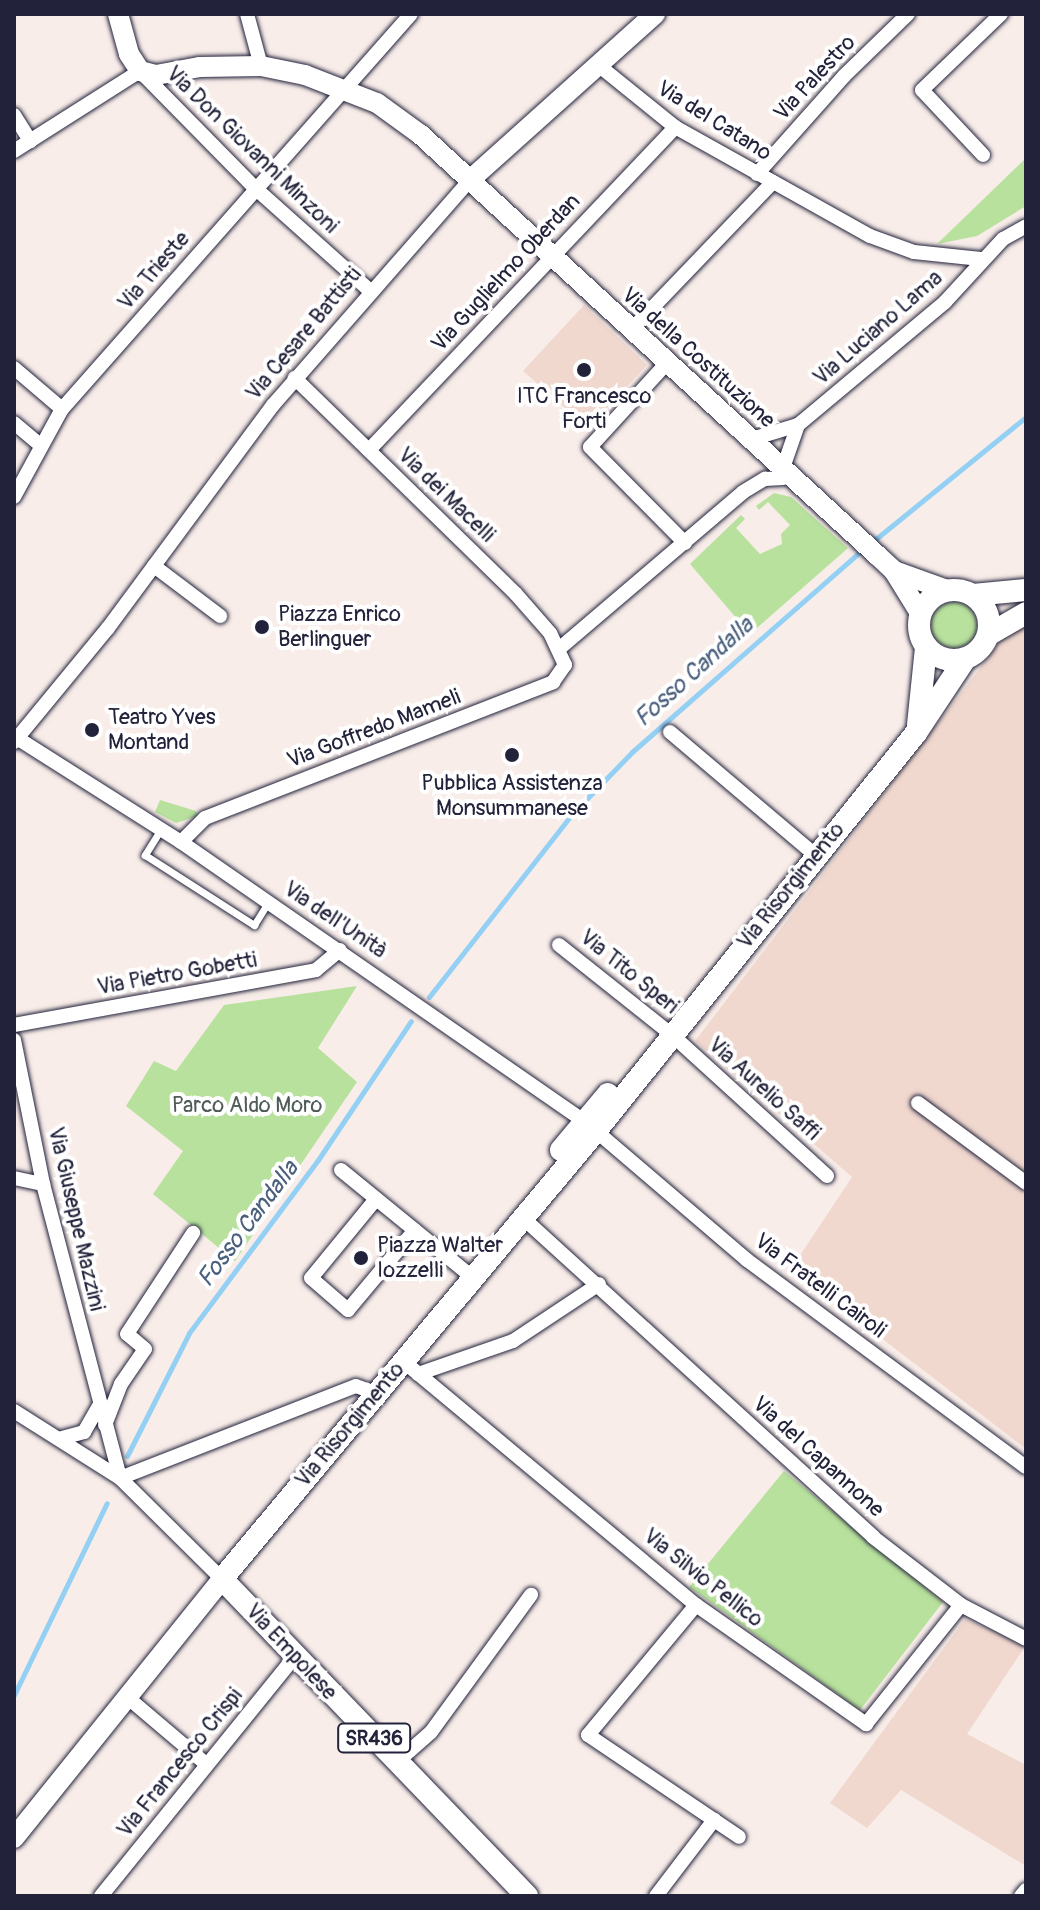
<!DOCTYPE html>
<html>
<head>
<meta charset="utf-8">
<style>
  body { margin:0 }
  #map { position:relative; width:1040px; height:1910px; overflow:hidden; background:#f8ede9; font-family:Pangolin,sans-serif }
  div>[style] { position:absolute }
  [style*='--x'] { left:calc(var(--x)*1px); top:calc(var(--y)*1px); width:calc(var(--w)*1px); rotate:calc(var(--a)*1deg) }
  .built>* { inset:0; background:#f0d8cf }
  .green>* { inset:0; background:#b8e19d }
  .round { border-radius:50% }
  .stream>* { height:5px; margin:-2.5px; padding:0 2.5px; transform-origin:2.5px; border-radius:2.5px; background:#93d0f4 }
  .roads { filter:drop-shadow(0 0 2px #22223b) drop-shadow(0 0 2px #22223b) }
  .lane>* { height:7px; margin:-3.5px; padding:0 3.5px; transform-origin:3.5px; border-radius:3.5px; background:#fff }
  .street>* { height:14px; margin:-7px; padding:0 7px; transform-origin:7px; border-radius:7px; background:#fff }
  .secondary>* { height:20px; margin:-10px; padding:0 10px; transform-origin:10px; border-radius:10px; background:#fff }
  .primary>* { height:22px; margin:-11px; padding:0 11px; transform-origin:11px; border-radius:11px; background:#fff }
  .primary>.ring { margin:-11px; padding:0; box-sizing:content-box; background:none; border:22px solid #fff; border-radius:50% }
  .dots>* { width:22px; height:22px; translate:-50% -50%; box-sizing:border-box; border:4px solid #fff; border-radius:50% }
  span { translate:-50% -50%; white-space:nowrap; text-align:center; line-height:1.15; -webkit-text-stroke:8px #fff; paint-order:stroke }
  .shield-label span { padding:2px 6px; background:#fff; border:2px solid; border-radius:6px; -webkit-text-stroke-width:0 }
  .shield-label { font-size:20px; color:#22223b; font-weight:700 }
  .street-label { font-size:22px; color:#22223b }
  .poi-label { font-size:22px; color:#22223b }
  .left { translate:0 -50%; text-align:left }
  .park-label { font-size:22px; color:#4f5b58 }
  .water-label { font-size:24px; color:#4a5f7c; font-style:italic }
  .frame { position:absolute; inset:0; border:16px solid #22223b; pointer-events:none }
</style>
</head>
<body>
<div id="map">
  <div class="built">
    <div style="clip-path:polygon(584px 305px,647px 365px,588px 428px,523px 371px)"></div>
    <div style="clip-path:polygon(1026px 608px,1026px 1449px,791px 1269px,852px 1177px,695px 1041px)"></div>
    <div style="clip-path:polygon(965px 1619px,1026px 1645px,967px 1734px,1026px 1765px,1026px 1866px,901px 1790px,867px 1828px,830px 1803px)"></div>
  </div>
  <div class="green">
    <div style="clip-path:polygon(1026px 158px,1026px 206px,977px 236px,937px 244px)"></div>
    <div style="clip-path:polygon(774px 493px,791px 497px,848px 548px,750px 634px,690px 564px,741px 515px,745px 519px,736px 528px,760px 554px,782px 544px,781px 534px,790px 525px,768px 502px,759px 510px,756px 506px)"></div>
    <div class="round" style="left:931px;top:602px;width:46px;height:46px"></div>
    <div style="clip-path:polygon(160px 800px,196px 811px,198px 816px,176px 823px,155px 812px)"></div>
    <div style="clip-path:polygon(357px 986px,318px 1048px,357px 1082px,235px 1261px,153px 1194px,183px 1151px,126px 1106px,154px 1061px,176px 1071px,224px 1005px)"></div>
    <div style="clip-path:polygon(784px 1471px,943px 1602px,860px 1710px,689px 1587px)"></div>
  </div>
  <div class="stream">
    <div style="--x:872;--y:542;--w:198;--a:-39.1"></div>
    <div style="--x:429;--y:997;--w:232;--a:-52"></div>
    <div style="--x:572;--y:814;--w:86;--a:-45.9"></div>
    <div style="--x:632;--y:752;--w:309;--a:-41.3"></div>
    <div style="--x:127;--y:1456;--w:138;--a:-63.2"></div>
    <div style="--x:189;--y:1333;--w:216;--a:-53.3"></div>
    <div style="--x:318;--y:1160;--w:167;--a:-56.2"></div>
    <div style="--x:14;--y:1695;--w:213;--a:-64.2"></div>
  </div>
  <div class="roads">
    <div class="lane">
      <div style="--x:161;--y:829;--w:31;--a:122"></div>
      <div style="--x:145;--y:855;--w:130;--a:32.7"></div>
      <div style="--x:254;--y:925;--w:28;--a:-58"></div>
    </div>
    <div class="street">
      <div style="--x:247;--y:14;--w:54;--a:74.9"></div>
      <div style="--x:597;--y:64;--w:100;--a:38.9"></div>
      <div style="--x:675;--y:127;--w:223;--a:29.2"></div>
      <div style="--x:870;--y:236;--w:47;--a:20"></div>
      <div style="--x:914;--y:252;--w:67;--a:6"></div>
      <div style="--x:14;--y:115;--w:31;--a:58"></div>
      <div style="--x:14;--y:151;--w:149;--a:-32.4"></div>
      <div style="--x:140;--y:71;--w:164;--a:45.5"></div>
      <div style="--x:255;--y:188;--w:154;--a:41.8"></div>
      <div style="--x:983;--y:155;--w:89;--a:-133.2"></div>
      <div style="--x:922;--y:90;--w:110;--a:-43.9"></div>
      <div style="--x:757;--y:174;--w:131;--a:-48.4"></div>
      <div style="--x:844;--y:76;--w:89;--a:-44.1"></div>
      <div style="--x:631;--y:330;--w:205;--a:-46.2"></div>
      <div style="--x:665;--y:365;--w:111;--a:132.4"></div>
      <div style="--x:590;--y:447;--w:135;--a:45.3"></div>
      <div style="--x:14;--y:368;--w:63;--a:40.5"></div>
      <div style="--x:14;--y:423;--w:35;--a:40"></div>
      <div style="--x:752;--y:439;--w:48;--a:-16.9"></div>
      <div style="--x:798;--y:425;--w:192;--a:-39.9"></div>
      <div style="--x:945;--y:302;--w:86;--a:-47.4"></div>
      <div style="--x:1003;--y:239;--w:26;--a:-29"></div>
      <div style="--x:369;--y:450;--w:445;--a:-46.5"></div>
      <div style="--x:783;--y:468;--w:46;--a:-70.8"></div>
      <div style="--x:14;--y:497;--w:100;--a:-61.4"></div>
      <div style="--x:62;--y:409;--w:527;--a:-48.54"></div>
      <div style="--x:154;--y:566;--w:83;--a:37.1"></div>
      <div style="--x:560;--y:648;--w:240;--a:-40.4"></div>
      <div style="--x:743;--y:492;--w:26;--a:-31"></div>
      <div style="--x:765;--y:479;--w:18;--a:-3"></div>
      <div style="--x:670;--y:732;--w:192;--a:40.3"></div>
      <div style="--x:17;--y:738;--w:194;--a:32.4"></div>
      <div style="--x:181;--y:842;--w:490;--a:34.7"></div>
      <div style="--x:14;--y:742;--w:148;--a:-50.5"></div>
      <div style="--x:108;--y:628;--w:277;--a:-53.5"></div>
      <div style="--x:273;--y:405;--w:299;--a:-48.8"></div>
      <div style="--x:181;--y:842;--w:34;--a:-45"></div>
      <div style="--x:205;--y:818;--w:374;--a:-21.3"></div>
      <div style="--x:553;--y:682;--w:21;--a:-55"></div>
      <div style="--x:565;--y:665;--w:35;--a:-115"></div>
      <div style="--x:550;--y:633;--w:53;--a:-131.2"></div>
      <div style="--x:515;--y:593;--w:308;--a:-135.7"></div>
      <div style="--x:559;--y:945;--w:143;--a:38.5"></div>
      <div style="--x:671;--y:1034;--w:211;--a:42.3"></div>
      <div style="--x:14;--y:1025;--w:307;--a:-10.3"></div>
      <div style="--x:316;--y:970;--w:31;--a:-40"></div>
      <div style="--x:14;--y:1040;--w:147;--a:78.6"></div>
      <div style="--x:43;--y:1184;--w:304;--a:75.3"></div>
      <div style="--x:918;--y:1103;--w:134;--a:36.5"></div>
      <div style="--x:596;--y:1131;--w:199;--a:40.5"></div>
      <div style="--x:747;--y:1260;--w:347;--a:36.6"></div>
      <div style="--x:341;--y:1170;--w:169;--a:39.2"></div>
      <div style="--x:14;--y:1178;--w:30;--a:12"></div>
      <div style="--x:376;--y:1199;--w:102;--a:129.4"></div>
      <div style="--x:311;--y:1278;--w:49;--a:40.9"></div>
      <div style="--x:348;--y:1310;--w:104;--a:-50.1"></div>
      <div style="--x:523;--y:1218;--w:474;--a:42.3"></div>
      <div style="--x:873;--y:1537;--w:111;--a:37.7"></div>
      <div style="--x:961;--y:1605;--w:73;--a:27.6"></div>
      <div style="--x:403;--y:1361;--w:381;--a:39.8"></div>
      <div style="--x:696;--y:1605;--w:208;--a:35"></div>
      <div style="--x:866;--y:1724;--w:152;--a:-51.4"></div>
      <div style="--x:418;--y:1374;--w:101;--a:-19.2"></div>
      <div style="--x:513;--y:1341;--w:103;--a:-33.5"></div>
      <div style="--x:14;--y:1411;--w:125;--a:32.3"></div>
      <div style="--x:120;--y:1478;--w:144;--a:44.7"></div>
      <div style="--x:105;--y:1425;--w:44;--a:-68.7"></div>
      <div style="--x:121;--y:1384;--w:42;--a:-55.6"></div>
      <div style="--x:145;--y:1349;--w:23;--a:-140"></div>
      <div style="--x:127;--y:1334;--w:121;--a:-56.8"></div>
      <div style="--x:62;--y:1438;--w:23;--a:-15"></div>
      <div style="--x:84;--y:1432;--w:30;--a:-60"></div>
      <div style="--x:120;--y:1478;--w:253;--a:-21.3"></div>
      <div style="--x:356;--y:1386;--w:20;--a:20"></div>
      <div style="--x:696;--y:1605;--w:169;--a:129.7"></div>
      <div style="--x:588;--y:1735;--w:182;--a:34"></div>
      <div style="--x:127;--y:1697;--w:104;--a:40.3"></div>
      <div style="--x:397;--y:1762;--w:45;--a:-41.4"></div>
      <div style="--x:431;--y:1732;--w:170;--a:-53.9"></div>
      <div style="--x:101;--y:1896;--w:306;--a:-51"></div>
      <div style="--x:656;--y:1896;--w:96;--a:-52.7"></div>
      <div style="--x:1021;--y:1896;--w:8;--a:-50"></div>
    </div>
    <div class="secondary">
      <div style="--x:118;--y:14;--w:41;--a:74.6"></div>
      <div style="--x:129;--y:54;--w:20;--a:57"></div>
      <div style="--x:140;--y:71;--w:16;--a:14"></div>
      <div style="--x:156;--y:75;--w:45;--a:-10.3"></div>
      <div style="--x:200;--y:67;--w:61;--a:-0.9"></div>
      <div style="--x:261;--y:66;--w:45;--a:11.6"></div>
      <div style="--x:305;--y:75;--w:77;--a:21.3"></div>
      <div style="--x:377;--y:103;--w:54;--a:36"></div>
      <div style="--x:421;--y:135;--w:620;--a:42.65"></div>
      <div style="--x:877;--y:555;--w:23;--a:43"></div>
      <div style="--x:894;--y:571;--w:49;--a:58.2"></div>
      <div style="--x:470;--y:180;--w:249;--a:-41.9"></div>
      <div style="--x:894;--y:571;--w:56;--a:19.7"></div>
      <div style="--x:14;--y:1838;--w:332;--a:-51.2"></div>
    </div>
    <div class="primary">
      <div class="ring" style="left:919px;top:590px;width:48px;height:48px"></div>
      <div style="--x:973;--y:595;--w:53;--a:-5.4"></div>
      <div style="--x:988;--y:635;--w:44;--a:-30.1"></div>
      <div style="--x:918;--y:725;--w:78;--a:-84.1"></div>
      <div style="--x:561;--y:1150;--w:73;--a:-50"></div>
      <div style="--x:527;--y:1896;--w:440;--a:-133.9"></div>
      <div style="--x:222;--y:1579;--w:584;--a:-50.14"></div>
      <div style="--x:596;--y:1131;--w:511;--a:-51.2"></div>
      <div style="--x:916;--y:733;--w:89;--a:-56.5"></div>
    </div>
  </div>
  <div class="dots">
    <div style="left:584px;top:370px;background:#22223b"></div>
    <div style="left:262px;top:627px;background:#22223b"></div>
    <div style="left:92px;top:730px;background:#22223b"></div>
    <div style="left:512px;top:755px;background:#22223b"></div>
    <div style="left:361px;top:1258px;background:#22223b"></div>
  </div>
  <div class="shield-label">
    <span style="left:374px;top:1738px">SR436</span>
  </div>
  <div class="street-label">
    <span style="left:815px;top:78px;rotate:-47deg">Via Palestro</span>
    <span style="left:714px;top:121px;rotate:32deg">Via del Catano</span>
    <span style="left:252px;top:150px;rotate:44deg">Via Don Giovanni Minzoni</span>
    <span style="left:154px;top:271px;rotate:-49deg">Via Trieste</span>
    <span style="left:506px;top:273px;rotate:-47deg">Via Guglielmo Oberdan</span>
    <span style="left:878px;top:328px;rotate:-41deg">Via Luciano Lama</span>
    <span style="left:304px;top:334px;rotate:-50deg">Via Cesare Battisti</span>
    <span style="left:698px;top:358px;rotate:42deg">Via della Costituzione</span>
    <span style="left:446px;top:495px;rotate:44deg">Via dei Macelli</span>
    <span style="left:374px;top:729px;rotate:-21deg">Via Goffredo Mameli</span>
    <span style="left:791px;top:886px;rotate:-51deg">Via Risorgimento</span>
    <span style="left:335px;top:920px;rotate:34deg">Via dell'Unità</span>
    <span style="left:629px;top:972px;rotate:39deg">Via Tito Speri</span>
    <span style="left:177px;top:974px;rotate:-10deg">Via Pietro Gobetti</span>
    <span style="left:764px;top:1089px;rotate:42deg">Via Aurelio Saffi</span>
    <span style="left:76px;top:1219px;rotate:77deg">Via Giuseppe Mazzini</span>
    <span style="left:820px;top:1286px;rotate:37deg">Via Fratelli Cairoli</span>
    <span style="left:350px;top:1425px;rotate:-50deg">Via Risorgimento</span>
    <span style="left:818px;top:1457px;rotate:42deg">Via del Capannone</span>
    <span style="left:703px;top:1578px;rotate:38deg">Via Silvio Pellico</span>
    <span style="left:291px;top:1652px;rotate:47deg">Via Empolese</span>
    <span style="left:180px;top:1763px;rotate:-51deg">Via Francesco Crispi</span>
  </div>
  <div class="poi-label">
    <span style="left:584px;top:409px">ITC Francesco<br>Forti</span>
    <span class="left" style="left:278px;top:627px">Piazza Enrico<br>Berlinguer</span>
    <span class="left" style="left:108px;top:730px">Teatro Yves<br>Montand</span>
    <span style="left:512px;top:796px">Pubblica Assistenza<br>Monsummanese</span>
    <span class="left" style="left:377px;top:1258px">Piazza Walter<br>Iozzelli</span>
  </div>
  <div class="park-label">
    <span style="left:247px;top:1106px">Parco Aldo Moro</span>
  </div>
  <div class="water-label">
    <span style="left:694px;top:672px;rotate:-42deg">Fosso Candalla</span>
    <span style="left:248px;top:1224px;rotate:-53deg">Fosso Candalla</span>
  </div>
  <div class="frame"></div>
</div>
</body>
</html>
